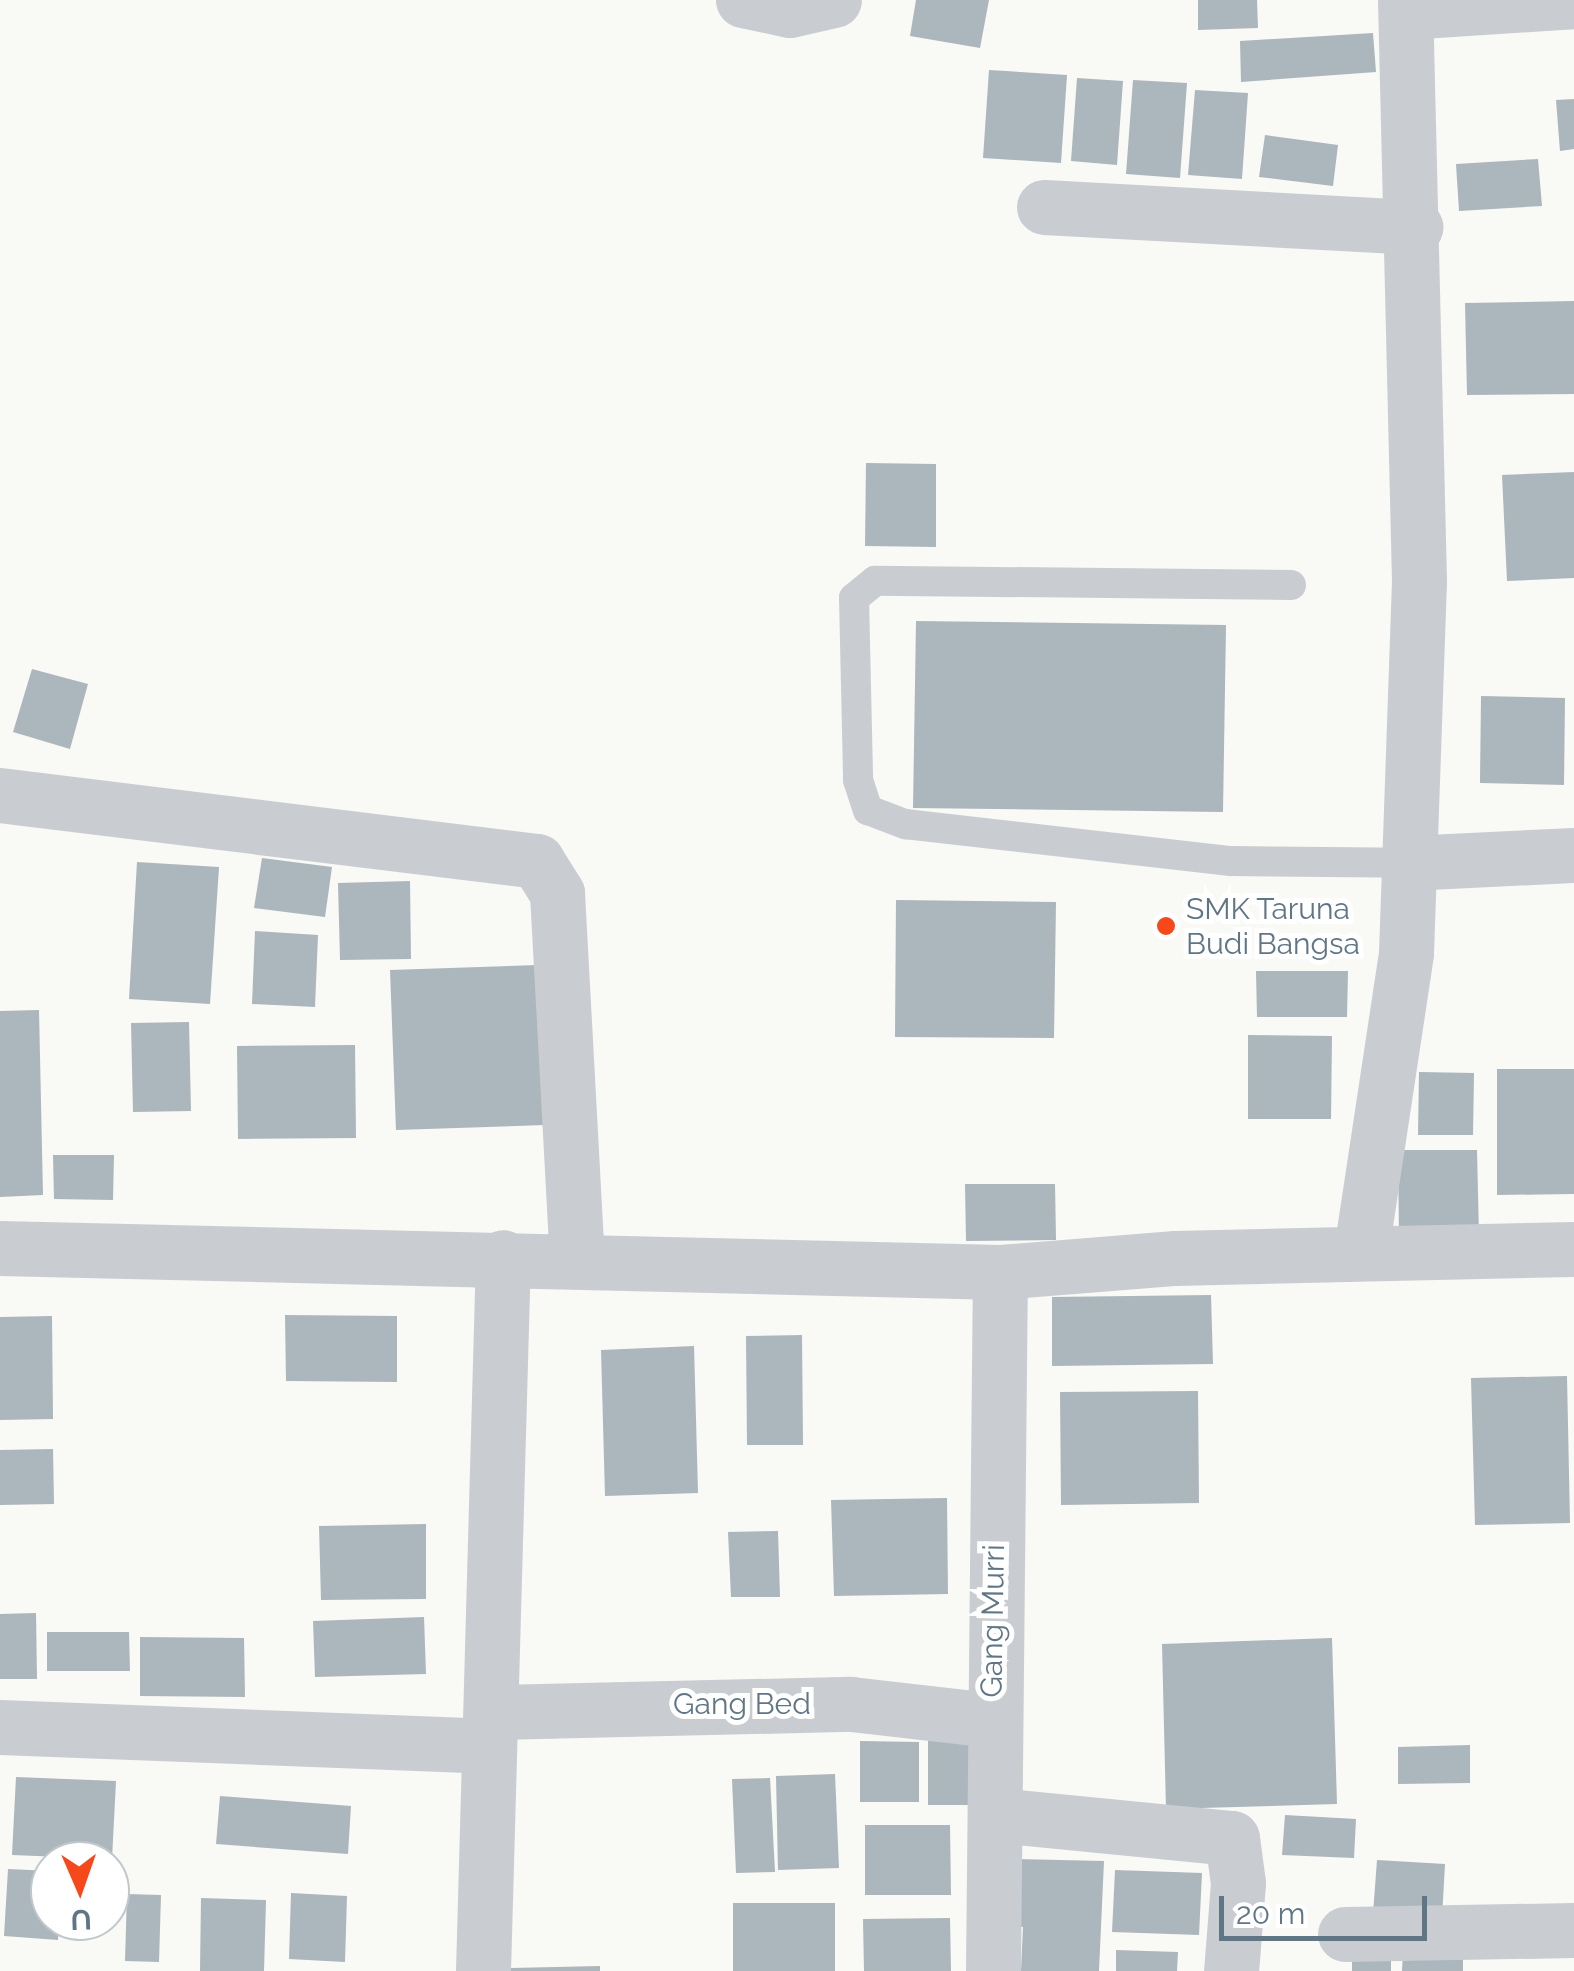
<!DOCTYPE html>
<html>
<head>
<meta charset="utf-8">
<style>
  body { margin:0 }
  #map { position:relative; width:1574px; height:1971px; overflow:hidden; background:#f9f9f6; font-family:Raleway,sans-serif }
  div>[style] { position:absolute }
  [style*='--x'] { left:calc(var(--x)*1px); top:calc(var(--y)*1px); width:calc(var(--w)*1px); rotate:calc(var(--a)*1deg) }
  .building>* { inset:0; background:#acb6bd }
  .lane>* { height:30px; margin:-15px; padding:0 15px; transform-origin:15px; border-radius:15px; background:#c9cdd1 }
  .street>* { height:55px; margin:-27.5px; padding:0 27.5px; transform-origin:27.5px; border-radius:27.5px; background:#c9cdd1 }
  .dots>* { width:28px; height:28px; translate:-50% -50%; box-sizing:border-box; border:5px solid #fff; border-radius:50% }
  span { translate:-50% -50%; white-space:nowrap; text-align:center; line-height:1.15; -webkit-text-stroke:10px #fff; paint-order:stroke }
  .poi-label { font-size:30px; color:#617685 }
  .left { translate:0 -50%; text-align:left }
  .street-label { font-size:30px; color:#617685 }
  .north { position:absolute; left:30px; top:1841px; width:100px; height:100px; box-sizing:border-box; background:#fff; border:2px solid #c0c8ce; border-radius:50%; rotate:178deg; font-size:28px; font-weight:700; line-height:40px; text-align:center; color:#617685 }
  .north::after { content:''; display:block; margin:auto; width:35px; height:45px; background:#f6481a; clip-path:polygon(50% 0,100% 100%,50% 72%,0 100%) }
  .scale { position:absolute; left:1219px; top:1896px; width:208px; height:45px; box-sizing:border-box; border:5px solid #617685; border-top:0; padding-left:12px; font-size:30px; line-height:35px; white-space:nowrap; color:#617685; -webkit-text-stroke:8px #fff; paint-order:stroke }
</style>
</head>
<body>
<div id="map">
  <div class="building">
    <div style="clip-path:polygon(916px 0,989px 0,980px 48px,910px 36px)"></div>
    <div style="clip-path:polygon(1198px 0,1257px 0,1258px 28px,1198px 30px)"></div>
    <div style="clip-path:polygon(1373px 33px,1376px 72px,1241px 82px,1240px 41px)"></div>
    <div style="clip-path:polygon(989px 70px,1067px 75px,1061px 163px,983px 158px)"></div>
    <div style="clip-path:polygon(1077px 78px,1123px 81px,1117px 165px,1071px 161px)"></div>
    <div style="clip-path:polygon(1133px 80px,1187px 83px,1180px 178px,1126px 174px)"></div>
    <div style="clip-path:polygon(1195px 90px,1248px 93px,1242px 179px,1188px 175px)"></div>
    <div style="clip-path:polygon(1574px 99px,1574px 149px,1560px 151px,1556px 100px)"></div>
    <div style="clip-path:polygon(1265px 135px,1338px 145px,1333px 186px,1259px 177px)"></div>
    <div style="clip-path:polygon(1538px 159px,1542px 206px,1459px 211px,1456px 164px)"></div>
    <div style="clip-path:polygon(1574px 301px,1574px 394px,1467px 395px,1465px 303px)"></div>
    <div style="clip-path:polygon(866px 463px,936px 464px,936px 547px,865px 546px)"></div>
    <div style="clip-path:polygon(1574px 472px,1574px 578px,1507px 581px,1502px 475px)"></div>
    <div style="clip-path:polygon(916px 621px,1226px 625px,1223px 812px,913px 808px)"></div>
    <div style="clip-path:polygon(32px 669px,88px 684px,70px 749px,13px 732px)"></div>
    <div style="clip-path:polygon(1481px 696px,1565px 698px,1564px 785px,1480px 783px)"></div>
    <div style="clip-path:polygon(262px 858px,332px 867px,325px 917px,254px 908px)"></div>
    <div style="clip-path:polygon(137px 862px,219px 867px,210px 1004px,129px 999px)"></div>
    <div style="clip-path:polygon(410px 881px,411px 959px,340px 960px,338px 883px)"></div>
    <div style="clip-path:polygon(896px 900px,1056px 902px,1054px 1038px,895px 1037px)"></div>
    <div style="clip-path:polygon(255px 931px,318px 935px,315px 1007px,252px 1004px)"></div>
    <div style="clip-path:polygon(539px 965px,545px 1125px,396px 1130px,390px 970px)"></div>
    <div style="clip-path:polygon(1256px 971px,1348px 971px,1347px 1017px,1257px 1017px)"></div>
    <div style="clip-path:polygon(39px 1010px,43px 1195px,0 1197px,0 1011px)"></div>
    <div style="clip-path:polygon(189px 1022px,191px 1111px,133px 1112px,131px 1023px)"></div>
    <div style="clip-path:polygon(1248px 1035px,1332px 1036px,1331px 1119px,1248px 1119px)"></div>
    <div style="clip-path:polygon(355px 1045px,356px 1138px,238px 1139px,237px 1046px)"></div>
    <div style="clip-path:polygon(1497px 1069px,1574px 1069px,1574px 1194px,1497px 1195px)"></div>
    <div style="clip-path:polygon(1419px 1072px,1474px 1073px,1473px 1135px,1418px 1135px)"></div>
    <div style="clip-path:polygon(1398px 1150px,1477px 1150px,1479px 1237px,1399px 1237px)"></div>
    <div style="clip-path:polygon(53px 1155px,114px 1155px,113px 1200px,54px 1199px)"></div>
    <div style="clip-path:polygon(965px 1184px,1055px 1184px,1056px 1240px,966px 1241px)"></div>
    <div style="clip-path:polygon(1211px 1295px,1213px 1364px,1052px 1366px,1052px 1297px)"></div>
    <div style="clip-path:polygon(285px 1315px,397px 1316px,397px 1382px,286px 1381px)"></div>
    <div style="clip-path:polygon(52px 1316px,53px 1419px,0 1420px,0 1317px)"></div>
    <div style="clip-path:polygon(802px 1335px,803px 1445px,747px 1445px,746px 1336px)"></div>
    <div style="clip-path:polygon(694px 1346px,698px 1493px,605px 1496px,601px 1350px)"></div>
    <div style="clip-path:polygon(1567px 1376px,1570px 1523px,1475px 1525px,1471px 1378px)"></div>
    <div style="clip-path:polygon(1198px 1391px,1199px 1503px,1061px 1505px,1060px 1392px)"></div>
    <div style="clip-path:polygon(53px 1449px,54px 1504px,0 1505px,0 1450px)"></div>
    <div style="clip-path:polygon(947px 1498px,948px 1594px,834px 1596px,831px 1500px)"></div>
    <div style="clip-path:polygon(426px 1524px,426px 1599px,321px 1600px,319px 1526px)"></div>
    <div style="clip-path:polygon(778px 1531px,780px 1597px,731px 1597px,728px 1532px)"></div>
    <div style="clip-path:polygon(36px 1613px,37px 1679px,0 1679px,0 1614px)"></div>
    <div style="clip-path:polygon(424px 1617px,426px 1674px,315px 1677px,313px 1621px)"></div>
    <div style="clip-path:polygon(47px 1632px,129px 1632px,130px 1671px,47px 1671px)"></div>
    <div style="clip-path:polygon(140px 1637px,244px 1638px,245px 1697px,140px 1696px)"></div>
    <div style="clip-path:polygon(1332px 1638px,1337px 1804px,1166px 1809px,1162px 1644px)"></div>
    <div style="clip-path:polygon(928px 1740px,970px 1740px,970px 1805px,928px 1805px)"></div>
    <div style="clip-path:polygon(860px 1741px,919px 1742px,919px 1802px,860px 1802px)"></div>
    <div style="clip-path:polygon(1470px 1745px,1470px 1783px,1398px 1784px,1398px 1747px)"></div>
    <div style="clip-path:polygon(835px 1774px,839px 1868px,778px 1870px,776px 1776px)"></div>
    <div style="clip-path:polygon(16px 1777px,116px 1781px,112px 1859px,12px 1855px)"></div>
    <div style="clip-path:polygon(770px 1778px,775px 1872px,736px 1873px,732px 1779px)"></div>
    <div style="clip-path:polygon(220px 1796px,351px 1806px,348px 1854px,216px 1844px)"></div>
    <div style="clip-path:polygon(1285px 1815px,1356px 1819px,1354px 1858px,1282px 1855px)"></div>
    <div style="clip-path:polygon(865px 1825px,950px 1825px,951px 1895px,865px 1895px)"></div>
    <div style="clip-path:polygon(1012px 1859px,1104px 1861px,1099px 1971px,1021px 1971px,1023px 1927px,1010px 1926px)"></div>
    <div style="clip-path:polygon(1377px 1860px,1445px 1864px,1442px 1918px,1373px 1914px)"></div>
    <div style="clip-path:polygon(8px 1869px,50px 1871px,50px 1921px,59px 1921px,58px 1940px,4px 1936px)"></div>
    <div style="clip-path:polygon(1115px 1870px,1202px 1873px,1199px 1935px,1112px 1932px)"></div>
    <div style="clip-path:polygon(291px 1893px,347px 1896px,345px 1962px,289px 1959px)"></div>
    <div style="clip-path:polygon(127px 1894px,161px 1895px,159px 1962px,125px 1961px)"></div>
    <div style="clip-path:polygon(201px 1898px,266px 1900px,264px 1971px,200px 1971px)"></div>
    <div style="clip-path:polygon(733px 1903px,835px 1903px,835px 1971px,733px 1971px)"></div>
    <div style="clip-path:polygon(950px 1918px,951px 1971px,864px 1971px,863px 1919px)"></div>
    <div style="clip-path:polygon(1352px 1945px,1391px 1945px,1391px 1971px,1352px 1971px)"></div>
    <div style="clip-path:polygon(1116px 1950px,1178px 1952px,1177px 1971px,1116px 1971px)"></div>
    <div style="clip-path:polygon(1403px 1950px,1463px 1952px,1463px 1971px,1402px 1971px)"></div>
    <div style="clip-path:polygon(600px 1966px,600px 1971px,511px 1971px,511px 1968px)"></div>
  </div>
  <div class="lane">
    <div style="--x:1291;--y:585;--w:416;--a:-179.4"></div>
    <div style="--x:875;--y:581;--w:27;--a:141"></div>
    <div style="--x:854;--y:598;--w:182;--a:88.7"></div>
    <div style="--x:858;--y:780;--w:32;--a:72"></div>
    <div style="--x:868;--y:810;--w:40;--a:21"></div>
    <div style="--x:905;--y:824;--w:328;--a:6.5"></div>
    <div style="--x:1231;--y:861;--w:177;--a:0.6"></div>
  </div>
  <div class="street">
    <div style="--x:743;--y:0;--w:48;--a:12"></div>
    <div style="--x:790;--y:10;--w:45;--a:-12.8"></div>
    <div style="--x:1406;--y:12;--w:168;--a:-3.7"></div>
    <div style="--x:1044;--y:207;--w:372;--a:3.1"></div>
    <div style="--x:0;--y:795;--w:541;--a:7.01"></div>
    <div style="--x:537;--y:861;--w:38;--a:58"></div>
    <div style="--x:557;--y:893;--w:367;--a:86.9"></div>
    <div style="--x:1408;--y:863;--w:166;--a:-2.8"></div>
    <div style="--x:0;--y:1248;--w:1000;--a:1.37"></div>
    <div style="--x:1000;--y:1272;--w:176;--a:-4.6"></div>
    <div style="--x:1175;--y:1258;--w:399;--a:-1.3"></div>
    <div style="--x:1361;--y:1251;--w:301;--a:-81.4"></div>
    <div style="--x:1406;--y:953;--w:372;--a:-88"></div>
    <div style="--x:1419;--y:581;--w:581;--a:-91.38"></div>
    <div style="--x:492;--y:1712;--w:359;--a:-1.3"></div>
    <div style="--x:851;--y:1704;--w:141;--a:6.5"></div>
    <div style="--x:0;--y:1727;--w:487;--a:2.2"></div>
    <div style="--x:996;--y:1815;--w:237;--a:5.6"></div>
    <div style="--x:1232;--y:1838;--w:45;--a:82.4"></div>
    <div style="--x:1238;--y:1883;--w:88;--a:94.5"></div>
    <div style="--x:1345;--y:1934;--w:229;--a:-1"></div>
    <div style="--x:483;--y:1971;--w:714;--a:-88.4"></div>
    <div style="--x:993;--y:1971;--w:699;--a:-89.43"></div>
  </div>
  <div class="dots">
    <div style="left:1166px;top:926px;background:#f6481a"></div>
  </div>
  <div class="poi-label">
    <span class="left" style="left:1186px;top:926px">SMK Taruna<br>Budi Bangsa</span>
  </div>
  <div class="street-label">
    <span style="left:993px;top:1621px;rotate:-89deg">Gang Murri</span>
    <span style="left:742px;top:1704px">Gang Bed</span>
  </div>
  <div class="north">U</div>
  <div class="scale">20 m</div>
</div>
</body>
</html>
